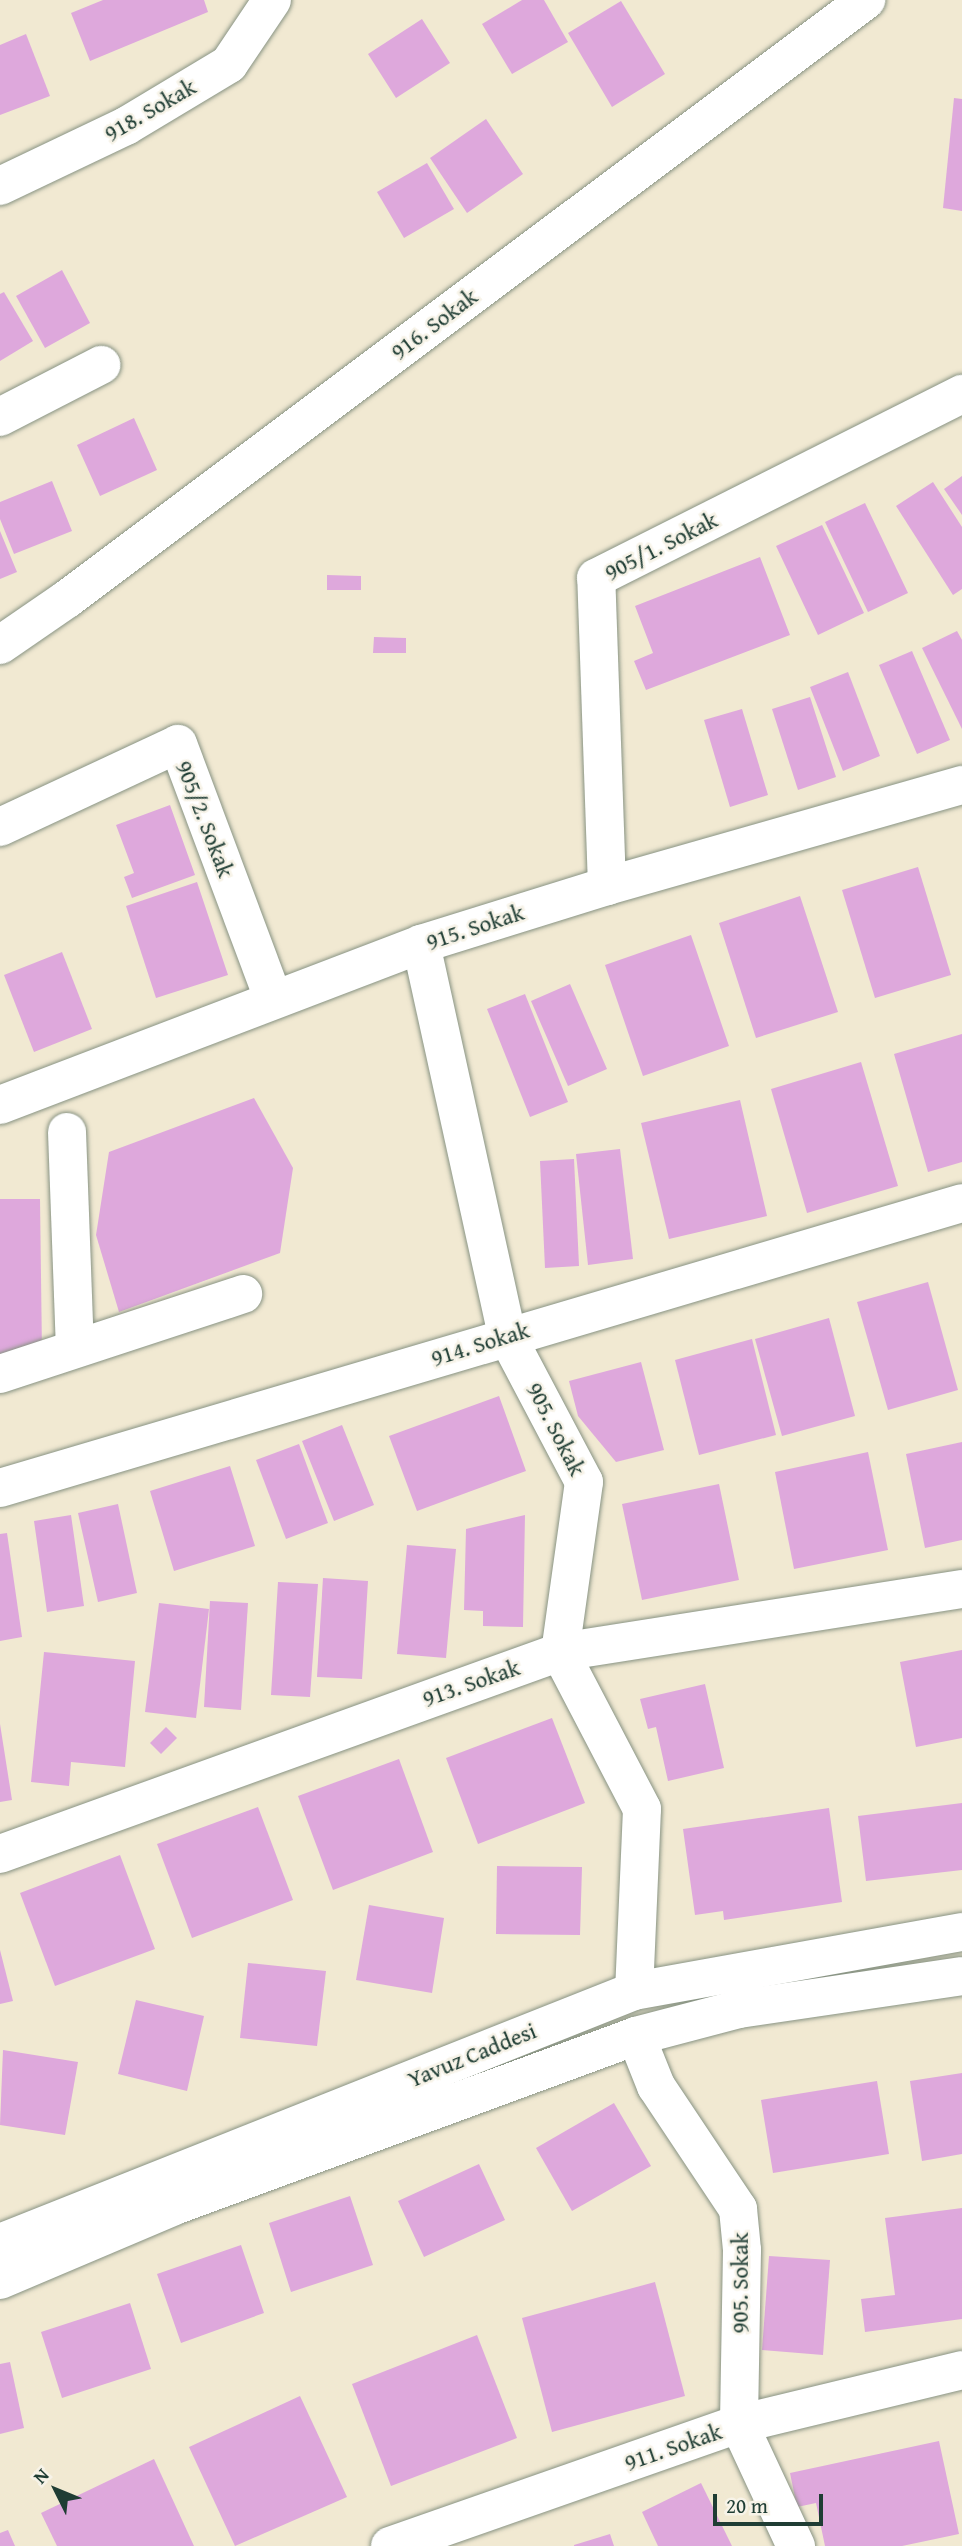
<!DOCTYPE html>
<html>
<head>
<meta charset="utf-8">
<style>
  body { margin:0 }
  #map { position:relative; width:962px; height:2546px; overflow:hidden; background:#f1e9d2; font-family:"Gentium Book Plus",serif }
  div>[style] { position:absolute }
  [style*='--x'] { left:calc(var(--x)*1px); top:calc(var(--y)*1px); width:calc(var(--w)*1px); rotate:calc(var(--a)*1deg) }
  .building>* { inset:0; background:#dea8dc }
  .roads { filter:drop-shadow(0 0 2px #889383) drop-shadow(0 0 2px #889383) }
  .minor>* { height:38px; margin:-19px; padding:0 19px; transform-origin:19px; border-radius:19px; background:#fff }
  .major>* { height:38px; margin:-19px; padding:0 19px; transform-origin:19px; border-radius:19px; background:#fff }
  span { translate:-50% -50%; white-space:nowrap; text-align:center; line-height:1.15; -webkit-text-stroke:5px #f7f3e8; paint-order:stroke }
  .street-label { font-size:23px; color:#1f3d34 }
  .north { position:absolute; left:21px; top:2455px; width:70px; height:70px; -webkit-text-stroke:5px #f7f3e8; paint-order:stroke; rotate:313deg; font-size:19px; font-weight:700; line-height:28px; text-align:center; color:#1f3d34 }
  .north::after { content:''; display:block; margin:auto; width:24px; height:32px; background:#1f3d34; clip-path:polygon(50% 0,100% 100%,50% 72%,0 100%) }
  .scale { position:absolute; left:713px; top:2494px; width:110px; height:32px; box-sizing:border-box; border:4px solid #1f3d34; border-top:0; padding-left:9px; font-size:21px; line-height:24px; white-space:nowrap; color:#1f3d34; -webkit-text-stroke:5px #f7f3e8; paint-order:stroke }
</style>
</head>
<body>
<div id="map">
  <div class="building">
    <div style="clip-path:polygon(103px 0,204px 0,208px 12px,90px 61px,71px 13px)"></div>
    <div style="clip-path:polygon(522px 0,544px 0,568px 42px,512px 74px,482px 24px)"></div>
    <div style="clip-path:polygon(621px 1px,665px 74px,612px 107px,568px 33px)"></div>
    <div style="clip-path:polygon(422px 19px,450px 63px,396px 98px,368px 54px)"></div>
    <div style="clip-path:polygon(26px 34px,50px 96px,0 115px,0 45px)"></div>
    <div style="clip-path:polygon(954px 98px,962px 99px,962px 211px,943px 208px)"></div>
    <div style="clip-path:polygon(486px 119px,523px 174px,467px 213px,430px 158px)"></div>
    <div style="clip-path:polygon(427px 163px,454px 209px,404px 238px,377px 192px)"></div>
    <div style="clip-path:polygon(62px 270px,90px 323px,45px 348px,16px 296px)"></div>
    <div style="clip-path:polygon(4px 292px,33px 341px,0 361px,0 294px)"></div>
    <div style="clip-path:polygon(134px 418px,157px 470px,100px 496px,77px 445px)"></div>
    <div style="clip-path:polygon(962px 476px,962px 515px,944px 489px)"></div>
    <div style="clip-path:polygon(52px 481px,72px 531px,14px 554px,0 519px,0 502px)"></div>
    <div style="clip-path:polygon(933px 482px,962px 527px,962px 589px,953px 595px,896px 506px)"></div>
    <div style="clip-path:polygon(865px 503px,908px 593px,868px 612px,825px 522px)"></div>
    <div style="clip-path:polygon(822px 525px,864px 613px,818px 635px,776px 546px)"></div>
    <div style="clip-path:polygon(0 531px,17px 572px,0 579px)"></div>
    <div style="clip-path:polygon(760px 557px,790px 635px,646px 690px,634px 661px,653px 653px,635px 606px)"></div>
    <div style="clip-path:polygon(327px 575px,361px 576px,361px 590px,327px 590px)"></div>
    <div style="clip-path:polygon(957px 631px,962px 640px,962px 729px,922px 648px)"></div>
    <div style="clip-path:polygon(374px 637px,406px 638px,406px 653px,373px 653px)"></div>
    <div style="clip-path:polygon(912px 651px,950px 740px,917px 754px,879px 665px)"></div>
    <div style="clip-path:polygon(848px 672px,880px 756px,843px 771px,810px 687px)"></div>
    <div style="clip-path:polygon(810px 697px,836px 777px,798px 790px,772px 709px)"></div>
    <div style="clip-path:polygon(742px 709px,768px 795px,730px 807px,704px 720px)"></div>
    <div style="clip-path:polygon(170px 805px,195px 875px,132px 898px,124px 877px,134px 873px,116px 825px)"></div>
    <div style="clip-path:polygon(918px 867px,951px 975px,875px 998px,842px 890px)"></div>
    <div style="clip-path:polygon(197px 882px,228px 975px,156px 998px,126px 906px)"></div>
    <div style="clip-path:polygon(800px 896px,838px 1012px,756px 1038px,719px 923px)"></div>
    <div style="clip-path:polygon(691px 935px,729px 1046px,643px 1076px,605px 965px)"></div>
    <div style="clip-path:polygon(62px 952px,92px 1029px,34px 1052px,4px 975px)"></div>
    <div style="clip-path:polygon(570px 984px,607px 1069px,568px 1086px,531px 1001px)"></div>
    <div style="clip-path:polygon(525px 994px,568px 1102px,530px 1117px,487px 1009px)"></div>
    <div style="clip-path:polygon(962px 1034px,962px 1162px,928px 1172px,894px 1054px)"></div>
    <div style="clip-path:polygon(861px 1062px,898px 1186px,807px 1213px,771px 1089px)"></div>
    <div style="clip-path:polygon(254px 1098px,293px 1168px,280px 1253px,119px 1312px,96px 1235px,109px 1152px)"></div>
    <div style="clip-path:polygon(740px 1100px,767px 1216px,669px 1239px,641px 1123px)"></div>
    <div style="clip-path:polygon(620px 1149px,633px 1259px,588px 1265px,576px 1154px)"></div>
    <div style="clip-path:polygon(574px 1159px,579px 1266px,545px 1268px,540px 1161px)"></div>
    <div style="clip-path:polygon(0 1199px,40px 1199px,42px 1353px,0 1354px)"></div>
    <div style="clip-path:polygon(928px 1282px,958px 1390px,888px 1410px,857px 1302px)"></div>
    <div style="clip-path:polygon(829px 1318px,855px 1416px,782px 1436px,755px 1339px)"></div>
    <div style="clip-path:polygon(752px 1339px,776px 1435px,699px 1455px,675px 1360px)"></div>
    <div style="clip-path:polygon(641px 1362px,664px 1450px,616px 1462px,578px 1416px,569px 1381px)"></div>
    <div style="clip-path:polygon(499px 1396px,526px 1471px,417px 1511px,389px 1436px)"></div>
    <div style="clip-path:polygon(342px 1425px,374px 1505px,334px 1521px,302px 1441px)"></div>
    <div style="clip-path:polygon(962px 1442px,962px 1540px,925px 1548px,906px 1454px)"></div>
    <div style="clip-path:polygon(299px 1444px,328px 1523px,286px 1539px,256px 1460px)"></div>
    <div style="clip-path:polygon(868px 1452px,888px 1550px,794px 1569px,775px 1472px)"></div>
    <div style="clip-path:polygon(230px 1466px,255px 1546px,174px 1571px,150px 1491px)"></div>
    <div style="clip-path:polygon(719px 1484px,739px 1580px,642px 1600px,622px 1504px)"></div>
    <div style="clip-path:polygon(118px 1504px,137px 1593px,98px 1602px,78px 1513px)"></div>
    <div style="clip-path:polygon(71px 1515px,84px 1606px,47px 1612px,34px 1521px)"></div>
    <div style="clip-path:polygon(525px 1515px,523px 1627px,483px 1626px,483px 1611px,464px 1610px,466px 1529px)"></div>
    <div style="clip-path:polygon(7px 1533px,22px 1637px,0 1641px,0 1534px)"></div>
    <div style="clip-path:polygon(407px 1545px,456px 1549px,446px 1658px,397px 1654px)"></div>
    <div style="clip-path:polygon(323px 1578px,368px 1581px,362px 1679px,317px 1677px)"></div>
    <div style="clip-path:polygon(278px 1582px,318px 1584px,310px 1697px,271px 1695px)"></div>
    <div style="clip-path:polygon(210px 1601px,248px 1603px,241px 1710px,204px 1707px)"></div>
    <div style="clip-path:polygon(159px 1603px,209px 1609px,196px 1718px,145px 1712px)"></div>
    <div style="clip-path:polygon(962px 1650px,962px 1738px,916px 1747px,900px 1662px)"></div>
    <div style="clip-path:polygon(44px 1652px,135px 1661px,125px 1767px,71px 1762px,69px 1786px,31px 1782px)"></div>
    <div style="clip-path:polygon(705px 1684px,724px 1768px,668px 1781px,656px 1727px,648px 1729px,640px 1699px)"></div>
    <div style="clip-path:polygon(552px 1718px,585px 1803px,478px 1844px,446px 1758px)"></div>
    <div style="clip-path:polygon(0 1724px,12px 1800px,0 1802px)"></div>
    <div style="clip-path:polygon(166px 1727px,177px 1738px,161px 1754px,150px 1743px)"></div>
    <div style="clip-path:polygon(399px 1759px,433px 1852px,333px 1890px,298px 1796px)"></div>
    <div style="clip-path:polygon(962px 1803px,962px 1870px,866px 1881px,858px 1816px)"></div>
    <div style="clip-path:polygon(258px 1807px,293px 1900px,192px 1938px,157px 1844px)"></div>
    <div style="clip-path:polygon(829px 1808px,842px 1902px,724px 1920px,723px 1911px,695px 1915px,683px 1829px)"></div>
    <div style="clip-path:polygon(120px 1855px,155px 1949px,55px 1986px,20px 1893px)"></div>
    <div style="clip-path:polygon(497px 1866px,582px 1867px,580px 1935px,496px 1934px)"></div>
    <div style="clip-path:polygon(369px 1905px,444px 1918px,432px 1993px,356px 1980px)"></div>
    <div style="clip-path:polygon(0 1950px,13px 2001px,0 2004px)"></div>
    <div style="clip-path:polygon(248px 1963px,326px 1971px,317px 2046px,240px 2038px)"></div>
    <div style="clip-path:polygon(136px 2000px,204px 2016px,187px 2091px,118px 2074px)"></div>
    <div style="clip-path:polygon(3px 2050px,78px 2062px,65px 2135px,0 2125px)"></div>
    <div style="clip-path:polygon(962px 2073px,962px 2154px,922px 2161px,910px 2081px)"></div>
    <div style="clip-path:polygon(877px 2081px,889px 2154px,773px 2173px,761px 2100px)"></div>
    <div style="clip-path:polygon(614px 2103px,651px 2166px,572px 2211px,536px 2148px)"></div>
    <div style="clip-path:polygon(479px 2164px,505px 2220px,424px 2257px,398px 2201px)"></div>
    <div style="clip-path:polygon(350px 2196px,373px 2265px,291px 2292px,269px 2223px)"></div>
    <div style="clip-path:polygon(962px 2208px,962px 2319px,865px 2332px,861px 2299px,895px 2295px,885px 2218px)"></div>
    <div style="clip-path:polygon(241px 2245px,264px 2313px,181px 2343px,157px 2274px)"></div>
    <div style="clip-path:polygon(769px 2256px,830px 2260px,823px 2355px,762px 2350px)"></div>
    <div style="clip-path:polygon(655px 2282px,685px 2396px,552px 2432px,522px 2318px)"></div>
    <div style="clip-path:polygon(130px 2303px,151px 2369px,62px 2398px,41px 2332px)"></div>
    <div style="clip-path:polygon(477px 2335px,517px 2438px,391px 2486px,352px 2384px)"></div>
    <div style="clip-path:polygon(10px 2362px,24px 2428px,0 2434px,0 2364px)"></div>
    <div style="clip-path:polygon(300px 2396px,347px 2497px,235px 2546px,189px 2447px)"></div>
    <div style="clip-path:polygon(939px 2441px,959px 2534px,902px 2546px,825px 2546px,816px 2503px,797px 2507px,790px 2473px)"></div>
    <div style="clip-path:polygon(154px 2459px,194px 2546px,57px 2546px,41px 2513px)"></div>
    <div style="clip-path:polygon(701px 2483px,732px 2546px,658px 2546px,642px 2512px)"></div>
    <div style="clip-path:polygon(8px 2530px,15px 2546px,0 2546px,0 2533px)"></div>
    <div style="clip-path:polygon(610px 2534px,614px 2546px,574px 2546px,574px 2545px)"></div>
  </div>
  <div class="roads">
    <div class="minor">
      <div style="--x:0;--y:186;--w:140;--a:-25.5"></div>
      <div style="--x:126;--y:126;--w:120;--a:-31"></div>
      <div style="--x:229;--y:64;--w:77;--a:-56.1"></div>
      <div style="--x:0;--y:417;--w:114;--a:-27.2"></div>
      <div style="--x:0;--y:645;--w:81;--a:-34.5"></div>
      <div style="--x:67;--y:599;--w:999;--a:-36.86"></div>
      <div style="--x:0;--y:827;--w:196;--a:-25"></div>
      <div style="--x:178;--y:744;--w:271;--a:69.5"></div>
      <div style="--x:607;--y:886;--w:308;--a:-92"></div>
      <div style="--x:596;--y:578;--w:410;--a:-26.7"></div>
      <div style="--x:421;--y:944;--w:401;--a:77.6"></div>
      <div style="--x:507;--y:1336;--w:165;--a:62.2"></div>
      <div style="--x:584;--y:1482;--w:172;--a:98"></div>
      <div style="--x:560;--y:1652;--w:177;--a:62.4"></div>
      <div style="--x:642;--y:1809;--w:182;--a:92.5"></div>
      <div style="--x:0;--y:1105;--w:451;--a:-20.9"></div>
      <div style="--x:421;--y:944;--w:195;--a:-17.3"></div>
      <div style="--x:607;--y:886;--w:369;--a:-15.9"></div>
      <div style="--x:67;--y:1132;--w:216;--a:87.9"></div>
      <div style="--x:0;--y:1374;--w:256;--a:-18.2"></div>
      <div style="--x:0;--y:1488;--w:1003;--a:-16.5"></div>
      <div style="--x:0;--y:1854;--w:595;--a:-19.84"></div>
      <div style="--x:560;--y:1652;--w:407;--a:-8.9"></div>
      <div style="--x:636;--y:2036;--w:54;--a:68.2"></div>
      <div style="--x:656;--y:2086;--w:148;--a:56.3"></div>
      <div style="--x:738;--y:2209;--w:41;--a:84.4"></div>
      <div style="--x:742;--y:2250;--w:174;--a:91"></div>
      <div style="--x:739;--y:2424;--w:135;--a:65"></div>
      <div style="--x:390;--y:2546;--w:370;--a:-19.3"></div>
      <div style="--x:739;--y:2424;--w:229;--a:-13.6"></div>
    </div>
    <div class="major">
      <div style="--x:0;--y:2243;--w:682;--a:-21.68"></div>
      <div style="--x:634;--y:1991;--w:333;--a:-10.2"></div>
      <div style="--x:0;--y:2280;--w:189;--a:-23"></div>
      <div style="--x:174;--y:2206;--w:492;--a:-20.2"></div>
      <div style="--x:636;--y:2036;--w:106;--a:-14.7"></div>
      <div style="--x:739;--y:2009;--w:225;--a:-8.4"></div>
    </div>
  </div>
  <div class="street-label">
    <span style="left:150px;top:110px;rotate:-30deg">918. Sokak</span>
    <span style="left:434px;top:324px;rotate:-37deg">916. Sokak</span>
    <span style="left:661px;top:546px;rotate:-27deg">905/1. Sokak</span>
    <span style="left:205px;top:819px;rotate:69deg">905/2. Sokak</span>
    <span style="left:475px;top:927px;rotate:-18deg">915. Sokak</span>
    <span style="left:480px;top:1344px;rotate:-17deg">914. Sokak</span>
    <span style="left:556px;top:1429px;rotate:63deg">905. Sokak</span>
    <span style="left:471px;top:1683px;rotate:-19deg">913. Sokak</span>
    <span style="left:472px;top:2055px;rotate:-22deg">Yavuz Caddesi</span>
    <span style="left:740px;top:2283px;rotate:-90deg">905. Sokak</span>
    <span style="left:673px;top:2447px;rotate:-19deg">911. Sokak</span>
  </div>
  <div class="north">N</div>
  <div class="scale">20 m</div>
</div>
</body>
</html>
